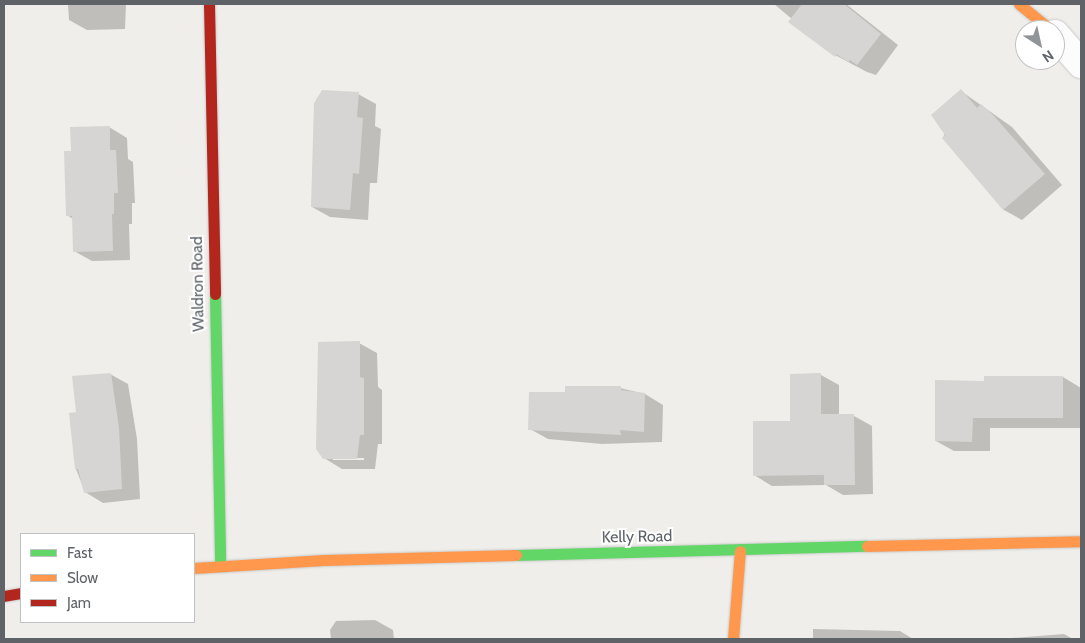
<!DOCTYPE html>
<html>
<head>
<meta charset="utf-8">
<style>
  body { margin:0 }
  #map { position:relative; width:1085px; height:643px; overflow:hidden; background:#efeeea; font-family:Cabin,sans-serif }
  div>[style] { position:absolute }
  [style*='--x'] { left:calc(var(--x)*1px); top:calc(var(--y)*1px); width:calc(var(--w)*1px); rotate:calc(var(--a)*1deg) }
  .shadow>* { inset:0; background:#0003 }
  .building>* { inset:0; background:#d6d5d3 }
  .roads { filter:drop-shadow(0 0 1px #cbcccc) drop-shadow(0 0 1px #cbcccc) }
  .street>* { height:28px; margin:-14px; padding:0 14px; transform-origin:14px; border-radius:14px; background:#fdfcfc }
  .fast>* { height:11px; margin:-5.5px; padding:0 5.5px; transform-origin:5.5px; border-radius:5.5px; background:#63d668 }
  .slow>* { height:11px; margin:-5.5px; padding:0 5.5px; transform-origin:5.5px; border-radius:5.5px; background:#ff974d }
  .jam>* { height:11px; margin:-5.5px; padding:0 5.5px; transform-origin:5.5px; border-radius:5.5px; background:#b3261e }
  span { translate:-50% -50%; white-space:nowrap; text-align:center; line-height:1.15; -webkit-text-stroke:4px #fff; paint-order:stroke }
  .street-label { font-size:16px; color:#5f6368 }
  .frame { position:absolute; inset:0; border:5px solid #5f6368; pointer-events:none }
  .legend { position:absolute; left:20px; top:533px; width:175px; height:90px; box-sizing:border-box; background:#fff; border:1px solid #bfc1c3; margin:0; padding:6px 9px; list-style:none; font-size:15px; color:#5f6368 }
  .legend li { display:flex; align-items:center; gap:10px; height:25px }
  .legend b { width:25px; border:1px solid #bfc1c3 }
  .north { position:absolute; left:1015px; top:20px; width:50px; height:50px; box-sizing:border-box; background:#fff; border:1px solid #bfc1c3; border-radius:50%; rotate:145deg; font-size:14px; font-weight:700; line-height:20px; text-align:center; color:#5f6368 }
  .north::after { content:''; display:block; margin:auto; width:18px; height:22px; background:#919496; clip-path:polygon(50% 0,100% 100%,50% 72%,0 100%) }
</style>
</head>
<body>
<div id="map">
  <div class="shadow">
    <div style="clip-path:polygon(68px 4px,126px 4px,125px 29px,87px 30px,69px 20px)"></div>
    <div style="clip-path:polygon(774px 4px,846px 4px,898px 45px,876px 75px,867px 72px,835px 55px)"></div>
    <div style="clip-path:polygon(961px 91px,1012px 127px,1062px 185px,1022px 220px,1004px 210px,943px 138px)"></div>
    <div style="clip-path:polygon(358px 94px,376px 104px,375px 126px,381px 129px,377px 183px,370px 183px,368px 220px,330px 217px,312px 207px)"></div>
    <div style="clip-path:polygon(109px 127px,127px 138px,128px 159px,133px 162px,135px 203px,132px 203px,132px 224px,129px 224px,130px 260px,92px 261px,74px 251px,73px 219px,67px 215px,72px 153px)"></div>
    <div style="clip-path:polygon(evenodd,359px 343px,377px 353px,378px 387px,382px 390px,382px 444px,378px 444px,375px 469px,342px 469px,324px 458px,359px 343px,333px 458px,364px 458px,364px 460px,333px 460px,333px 458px)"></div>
    <div style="clip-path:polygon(110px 374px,128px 384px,137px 439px,140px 499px,103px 503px,85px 492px,76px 469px,77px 413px)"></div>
    <div style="clip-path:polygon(821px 375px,839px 385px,839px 416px,854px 416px,872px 426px,873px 494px,843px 495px,826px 485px,772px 486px,754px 475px)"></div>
    <div style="clip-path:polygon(1063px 377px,1081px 388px,1080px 428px,990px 428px,990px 451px,954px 451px,936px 441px,985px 382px)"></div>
    <div style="clip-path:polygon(620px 388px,645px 394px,663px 405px,662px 442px,602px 444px,548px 439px,530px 429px,566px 394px)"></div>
    <div style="clip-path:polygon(375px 620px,393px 630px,394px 639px,331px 639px,330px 630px,336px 621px)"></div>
    <div style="clip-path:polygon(813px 629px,900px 631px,913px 639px,813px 639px)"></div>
    <div style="clip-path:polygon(1064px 634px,1073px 639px,1000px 639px)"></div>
  </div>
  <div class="building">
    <div style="clip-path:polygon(802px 4px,844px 4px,881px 34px,857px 65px,850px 60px,848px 62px,836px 54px,835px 57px,788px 22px)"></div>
    <div style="clip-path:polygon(961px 89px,977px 108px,981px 104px,994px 116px,1045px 174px,1003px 210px,942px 138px,945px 135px,931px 115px)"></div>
    <div style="clip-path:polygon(322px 90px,359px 92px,357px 117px,363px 118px,359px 174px,353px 173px,350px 210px,311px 207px,314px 103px)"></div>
    <div style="clip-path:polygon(110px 126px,110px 150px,116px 150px,118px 193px,114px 193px,114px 214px,112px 214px,113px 251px,73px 252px,72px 216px,66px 216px,64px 151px,71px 151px,70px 127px)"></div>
    <div style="clip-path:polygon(360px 341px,360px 377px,364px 378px,364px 435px,360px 435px,357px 459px,323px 459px,316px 449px,318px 342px)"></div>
    <div style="clip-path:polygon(111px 373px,119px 428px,122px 489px,84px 493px,78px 469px,75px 469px,69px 413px,76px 412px,72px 376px)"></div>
    <div style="clip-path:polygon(821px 373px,821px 414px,854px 414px,855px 485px,824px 485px,824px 475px,753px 476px,753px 421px,790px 421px,790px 374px)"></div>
    <div style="clip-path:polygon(984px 376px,1063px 376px,1063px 418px,973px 418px,972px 442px,935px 441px,935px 380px,984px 381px)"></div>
    <div style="clip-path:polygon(565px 386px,621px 386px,621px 390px,645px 393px,644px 432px,620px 430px,621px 435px,528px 430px,529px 392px,565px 392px)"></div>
  </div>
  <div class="roads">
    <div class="street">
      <div style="--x:1055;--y:34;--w:40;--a:49"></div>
    </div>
    <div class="fast">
      <div style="--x:215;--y:294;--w:271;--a:88.9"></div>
      <div style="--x:516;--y:555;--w:351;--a:-1.5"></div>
    </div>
    <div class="slow">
      <div style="--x:1019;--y:4;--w:41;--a:39.1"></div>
      <div style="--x:867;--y:546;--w:214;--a:-1.3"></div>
      <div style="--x:194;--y:568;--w:130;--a:-3.5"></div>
      <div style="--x:324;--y:560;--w:192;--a:-1.5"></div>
      <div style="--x:733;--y:639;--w:88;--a:-85.5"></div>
    </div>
    <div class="jam">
      <div style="--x:209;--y:4;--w:290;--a:88.8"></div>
      <div style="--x:4;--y:596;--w:17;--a:-10"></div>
    </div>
  </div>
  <div class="street-label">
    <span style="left:198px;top:284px;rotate:-91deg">Waldron Road</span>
    <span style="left:637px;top:537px;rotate:-1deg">Kelly Road</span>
  </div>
  <div class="frame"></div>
  <ul class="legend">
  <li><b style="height:6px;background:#63d668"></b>Fast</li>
  <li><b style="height:6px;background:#ff974d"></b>Slow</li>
  <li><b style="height:6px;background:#b3261e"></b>Jam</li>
  </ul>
  <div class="north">N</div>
</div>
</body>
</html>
